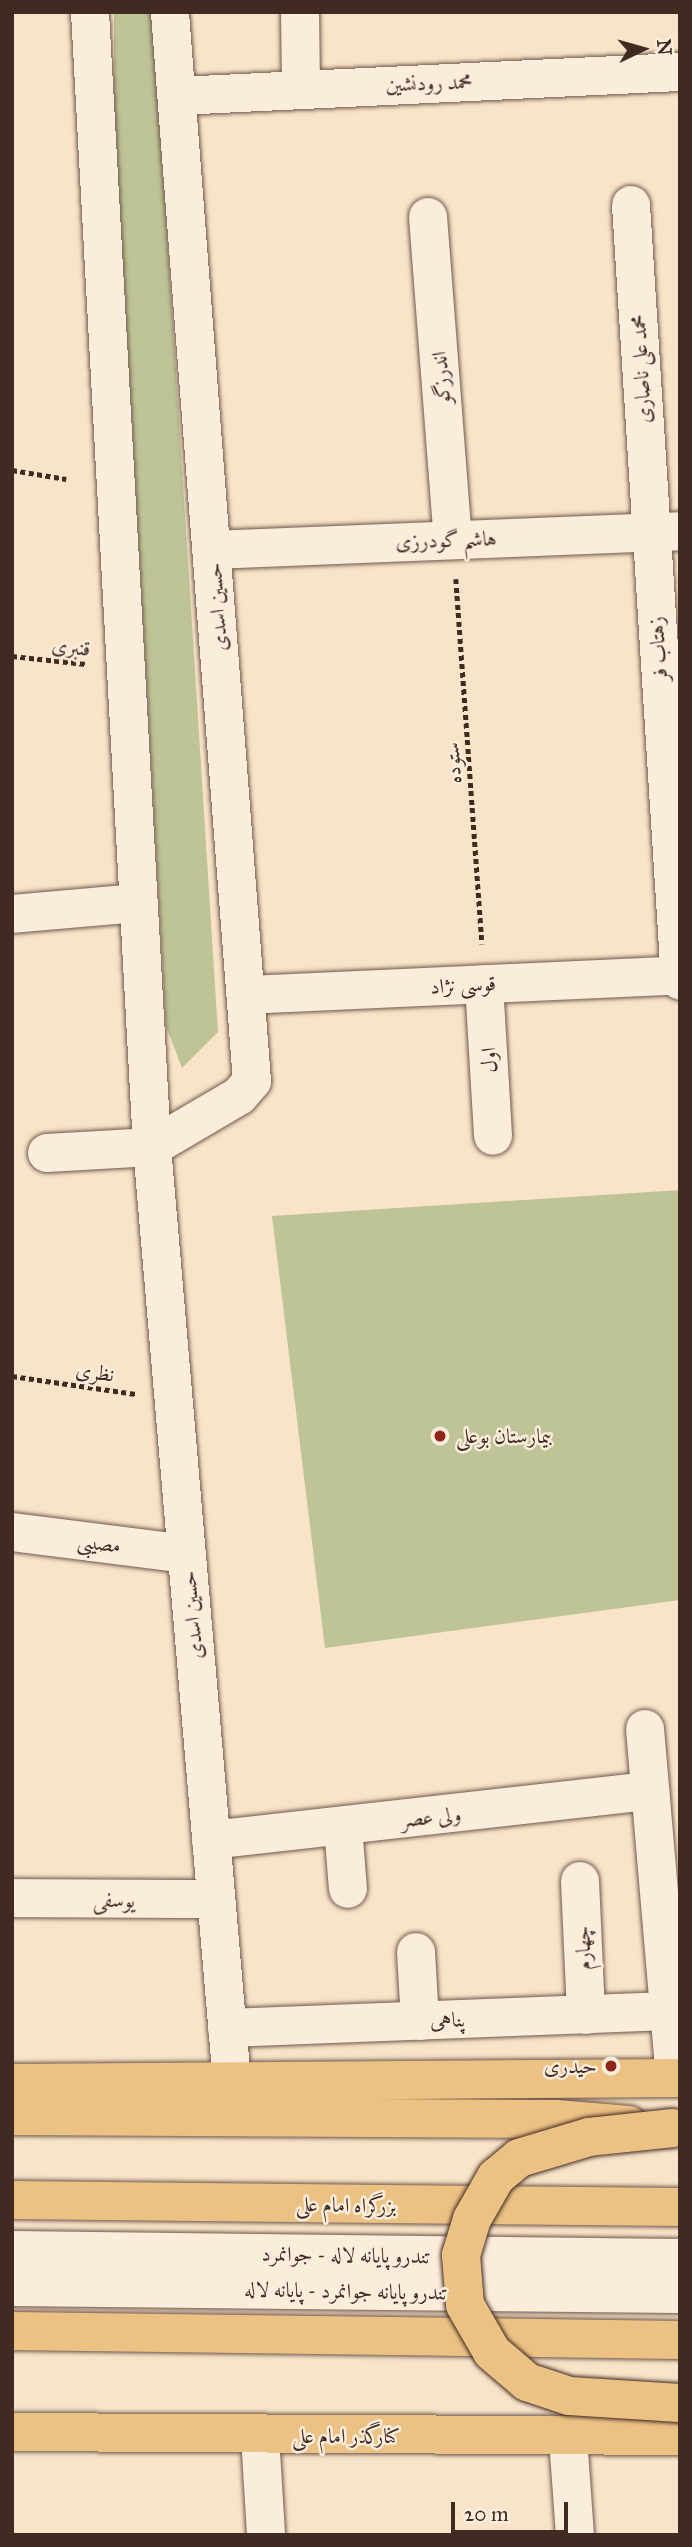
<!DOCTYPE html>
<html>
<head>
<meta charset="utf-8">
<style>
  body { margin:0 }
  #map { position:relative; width:692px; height:2547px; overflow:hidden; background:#f9e4c9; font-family:"IM FELL Great Primer",Amiri,serif }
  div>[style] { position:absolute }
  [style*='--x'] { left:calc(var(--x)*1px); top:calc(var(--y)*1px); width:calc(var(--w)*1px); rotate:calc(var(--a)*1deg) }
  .green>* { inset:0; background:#bec496 }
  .path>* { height:4.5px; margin-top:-2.25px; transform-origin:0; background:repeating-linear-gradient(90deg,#412a22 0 5px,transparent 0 8.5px) }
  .roads { filter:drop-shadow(0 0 2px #6f584c) drop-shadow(0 0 2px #6f584c) }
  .minor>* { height:38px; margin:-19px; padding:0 19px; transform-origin:19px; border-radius:19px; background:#fbeddc }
  .major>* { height:38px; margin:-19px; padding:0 19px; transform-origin:19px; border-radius:19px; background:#ecc284 }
  .highway>* { height:38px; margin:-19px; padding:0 19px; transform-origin:19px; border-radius:19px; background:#ecc284 }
  .bridges { filter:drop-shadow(0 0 2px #412a22) drop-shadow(0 0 2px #412a22) }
  .major-bridge>* { height:38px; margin:-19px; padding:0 19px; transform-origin:19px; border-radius:19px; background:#ecc284 }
  .dots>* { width:19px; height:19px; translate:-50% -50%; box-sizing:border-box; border:4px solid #fbeddc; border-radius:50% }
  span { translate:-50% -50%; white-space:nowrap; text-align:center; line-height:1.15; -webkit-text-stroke:5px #fbeddc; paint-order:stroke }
  .street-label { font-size:21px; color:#412a22 }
  .poi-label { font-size:21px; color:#412a22 }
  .left { translate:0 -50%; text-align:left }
  .right { translate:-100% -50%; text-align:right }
  .frame { position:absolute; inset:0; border:14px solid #412a22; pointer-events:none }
  .north { position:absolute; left:608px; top:14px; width:70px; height:70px; -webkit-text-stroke:5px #fbeddc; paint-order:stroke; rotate:85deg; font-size:19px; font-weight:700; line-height:28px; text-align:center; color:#412a22 }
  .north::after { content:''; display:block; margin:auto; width:24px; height:32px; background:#412a22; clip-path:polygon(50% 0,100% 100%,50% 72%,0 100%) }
  .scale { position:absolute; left:451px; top:2502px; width:117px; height:32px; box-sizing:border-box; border:4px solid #412a22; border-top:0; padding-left:9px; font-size:21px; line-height:24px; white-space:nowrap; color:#412a22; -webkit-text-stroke:5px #fbeddc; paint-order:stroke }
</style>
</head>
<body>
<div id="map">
  <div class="green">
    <div style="clip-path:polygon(114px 12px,153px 12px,218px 1032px,182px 1068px,166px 1026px,114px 109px)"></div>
    <div style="clip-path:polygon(680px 1190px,680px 1600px,325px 1648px,272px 1216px)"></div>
  </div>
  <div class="path">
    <div style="--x:12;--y:470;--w:55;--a:9.5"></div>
    <div style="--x:456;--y:579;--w:366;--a:85.9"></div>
    <div style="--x:12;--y:656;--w:74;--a:6.2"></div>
    <div style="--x:12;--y:1376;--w:125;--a:8.3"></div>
  </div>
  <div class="roads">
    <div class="minor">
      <div style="--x:90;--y:12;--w:1137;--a:86.87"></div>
      <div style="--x:152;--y:1147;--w:939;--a:85.11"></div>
      <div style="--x:300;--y:12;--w:75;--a:89.2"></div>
      <div style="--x:178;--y:96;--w:503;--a:-2.74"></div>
      <div style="--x:631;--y:205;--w:777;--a:86.38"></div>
      <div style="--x:428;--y:217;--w:324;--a:85.6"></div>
      <div style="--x:212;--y:550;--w:468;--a:-2.3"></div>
      <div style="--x:12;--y:914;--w:127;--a:-5"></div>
      <div style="--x:484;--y:984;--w:152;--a:86.6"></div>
      <div style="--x:246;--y:995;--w:434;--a:-2.6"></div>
      <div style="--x:47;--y:1153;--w:105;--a:-3.3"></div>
      <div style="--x:152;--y:1147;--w:101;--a:-30.4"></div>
      <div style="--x:239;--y:1096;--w:20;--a:-49"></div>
      <div style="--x:252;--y:1081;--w:1072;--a:-94.39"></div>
      <div style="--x:12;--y:1532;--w:176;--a:7.2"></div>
      <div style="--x:645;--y:1729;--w:350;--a:85.1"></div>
      <div style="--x:343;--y:1826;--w:63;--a:85.5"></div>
      <div style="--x:211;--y:1840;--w:442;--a:-6.4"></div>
      <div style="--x:580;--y:1881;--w:134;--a:87.4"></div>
      <div style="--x:12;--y:1898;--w:204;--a:0.3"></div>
      <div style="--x:416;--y:1952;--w:69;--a:86.7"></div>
      <div style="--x:227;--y:2028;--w:442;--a:-2.2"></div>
      <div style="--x:12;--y:2250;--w:668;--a:0.69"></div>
      <div style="--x:12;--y:2287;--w:668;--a:0.6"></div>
      <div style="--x:260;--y:2436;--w:99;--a:86.5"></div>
      <div style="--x:568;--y:2438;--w:97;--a:85.9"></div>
    </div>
    <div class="major">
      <div style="--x:12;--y:2083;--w:668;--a:-0.43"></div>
      <div style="--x:12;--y:2116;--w:544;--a:0.32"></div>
      <div style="--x:556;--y:2119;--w:73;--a:4.7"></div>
      <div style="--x:12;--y:2432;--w:668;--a:0.34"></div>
    </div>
    <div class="highway">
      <div style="--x:12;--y:2200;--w:668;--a:0.6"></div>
      <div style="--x:12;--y:2331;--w:668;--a:0.77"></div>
    </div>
  </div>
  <div class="bridges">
    <div class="major-bridge">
      <div style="--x:673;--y:2128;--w:84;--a:173.9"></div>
      <div style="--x:589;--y:2137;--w:73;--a:163.3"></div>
      <div style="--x:519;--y:2158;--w:30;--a:140"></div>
      <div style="--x:496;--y:2177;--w:48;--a:119.7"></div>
      <div style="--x:472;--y:2219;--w:38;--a:107"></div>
      <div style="--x:461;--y:2255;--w:50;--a:85.4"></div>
      <div style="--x:465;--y:2305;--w:54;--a:60.1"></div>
      <div style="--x:492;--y:2352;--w:46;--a:40.6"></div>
      <div style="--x:527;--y:2382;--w:44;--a:18.4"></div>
      <div style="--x:569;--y:2396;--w:111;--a:3.6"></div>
    </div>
  </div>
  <div class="dots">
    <div style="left:440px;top:1436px;background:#8f2418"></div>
    <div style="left:611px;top:2066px;background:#8f2418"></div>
  </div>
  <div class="street-label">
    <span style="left:429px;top:83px;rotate:-2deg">محمد رودنشین</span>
    <span style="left:641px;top:369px;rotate:-93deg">محمد علی ناصاری</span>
    <span style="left:441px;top:378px;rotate:-95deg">اندرزگو</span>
    <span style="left:446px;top:540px;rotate:-2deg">هاشم گودرزی</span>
    <span style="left:217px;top:607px;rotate:-94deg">حسین اسدی</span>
    <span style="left:71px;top:647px;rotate:6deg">قنبری</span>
    <span style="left:658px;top:649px;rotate:-94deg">زهتاب فر</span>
    <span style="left:453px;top:763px;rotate:-94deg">ستوده</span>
    <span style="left:463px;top:985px;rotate:-3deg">قوسی نژاد</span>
    <span style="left:489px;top:1060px;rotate:-93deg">اول</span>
    <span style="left:95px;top:1372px;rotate:8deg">نظری</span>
    <span style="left:99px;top:1543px;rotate:7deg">مصیبی</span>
    <span style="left:192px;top:1615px;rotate:-95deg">حسین اسدی</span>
    <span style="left:431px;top:1817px;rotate:-6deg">ولی عصر</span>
    <span style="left:114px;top:1900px;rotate:1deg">یوسفی</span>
    <span style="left:583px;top:1948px;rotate:-92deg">چهارم</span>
    <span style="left:448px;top:2020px;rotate:-2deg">پناهی</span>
    <span style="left:346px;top:2205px;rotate:1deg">بزرگراه امام علی</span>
    <span style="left:346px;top:2255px;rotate:1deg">تندرو پایانه لاله - جوانمرد</span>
    <span style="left:346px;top:2291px;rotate:1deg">تندرو پایانه جوانمرد - پایانه لاله</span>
    <span style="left:346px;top:2436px">کنارگذر امام علی</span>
  </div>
  <div class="poi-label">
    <span class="left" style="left:456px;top:1436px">بیمارستان بوعلی</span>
    <span class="right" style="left:597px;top:2066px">حیدری</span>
  </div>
  <div class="frame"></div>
  <div class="north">N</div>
  <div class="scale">20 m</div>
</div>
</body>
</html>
